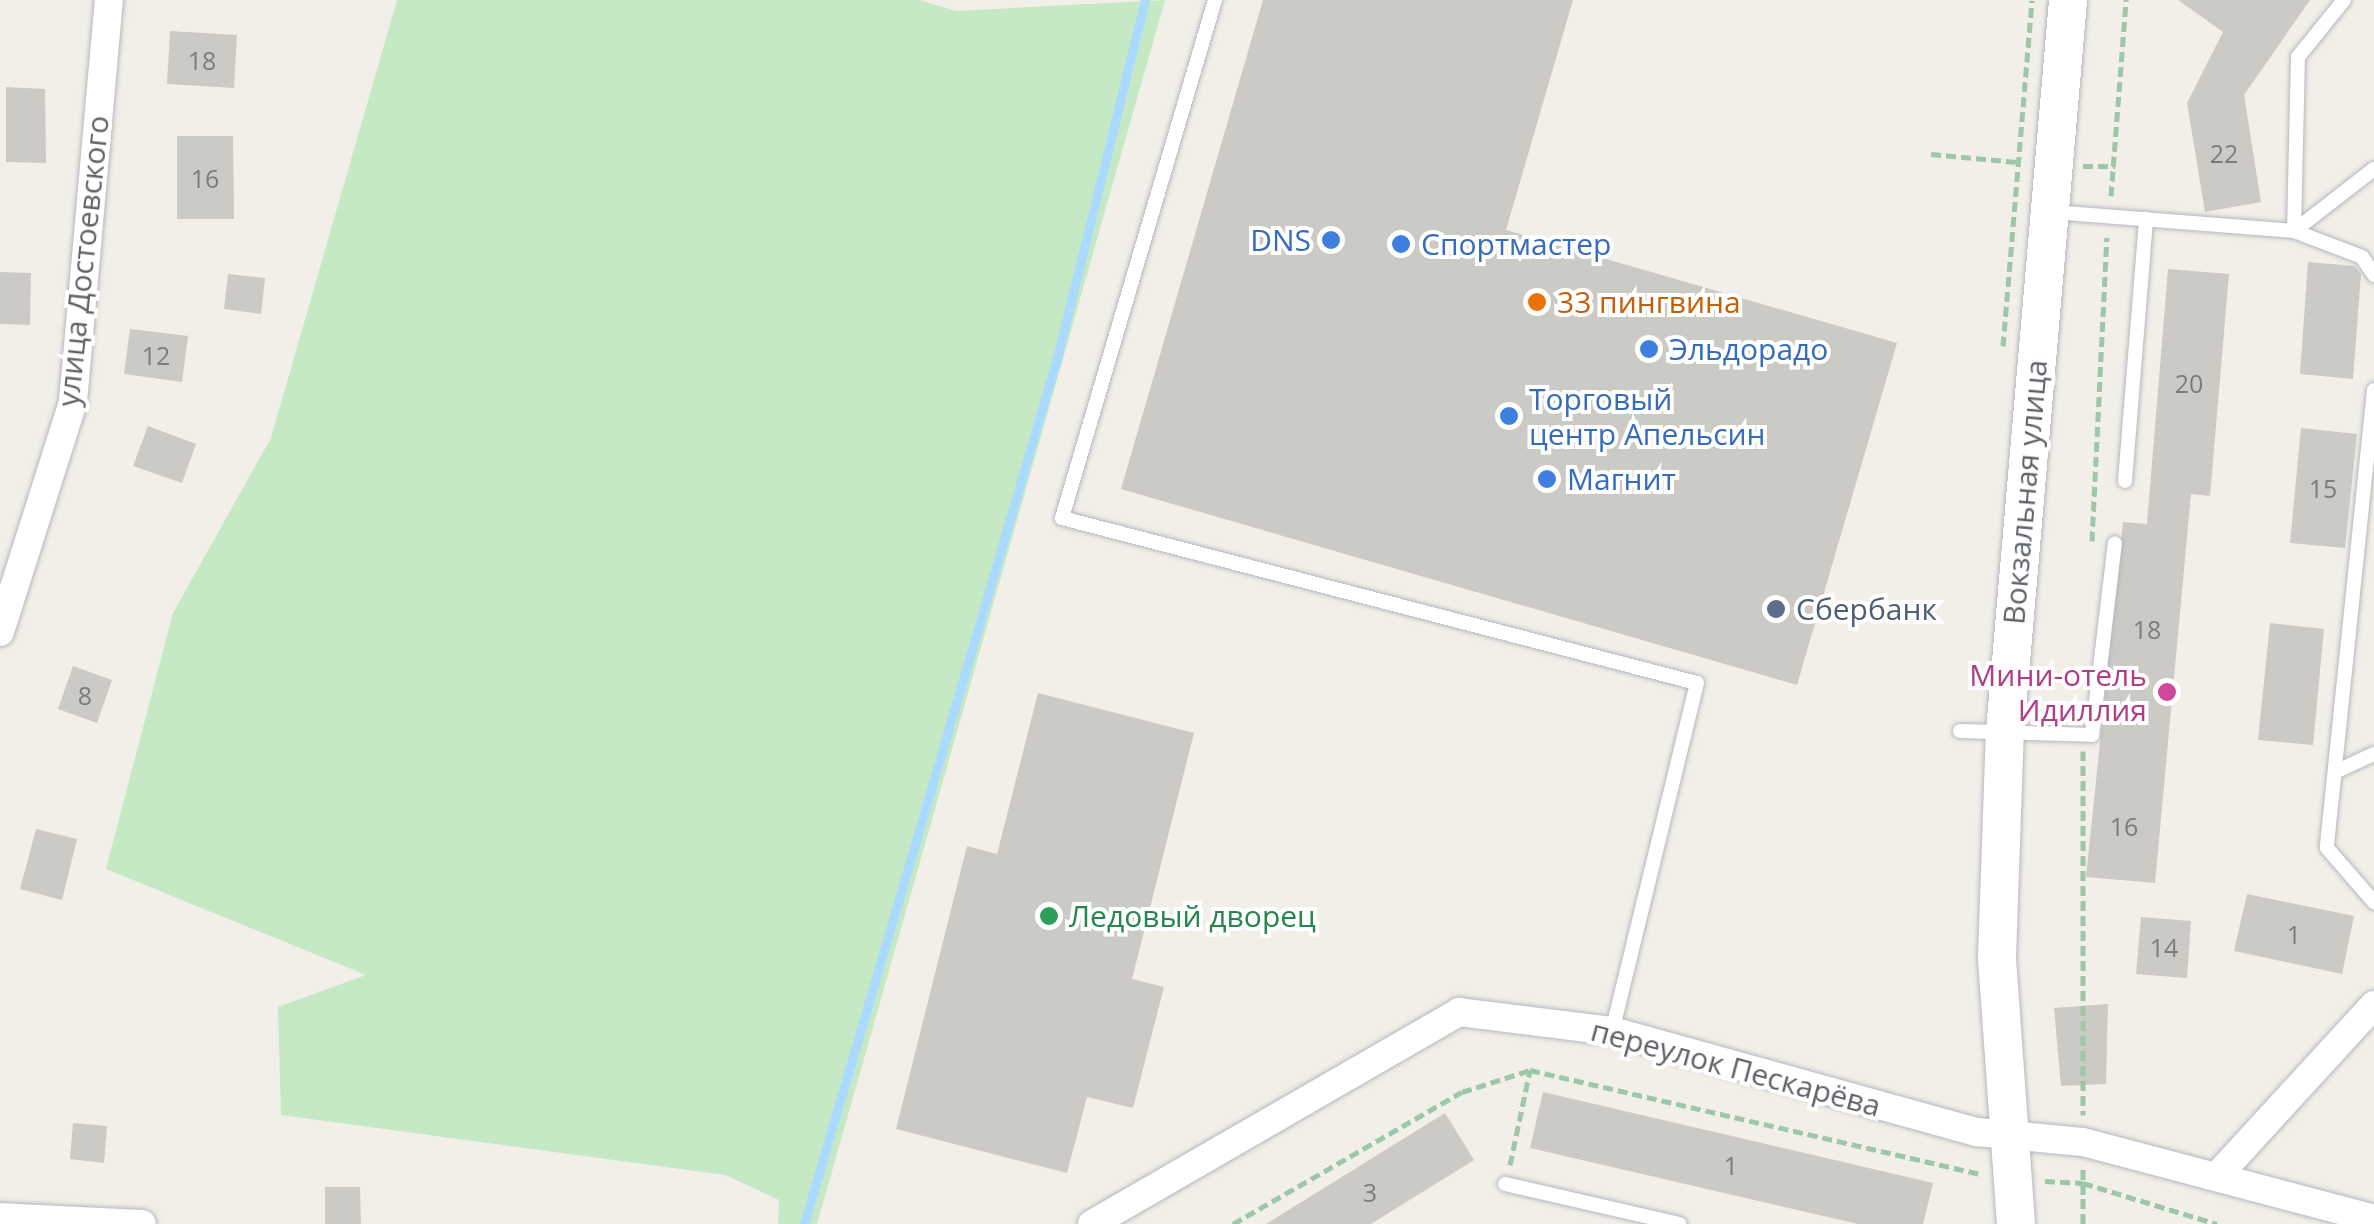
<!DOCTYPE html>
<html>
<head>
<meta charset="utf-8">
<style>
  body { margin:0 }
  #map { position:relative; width:2374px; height:1224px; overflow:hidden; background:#f1efe8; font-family:"Open Sans",sans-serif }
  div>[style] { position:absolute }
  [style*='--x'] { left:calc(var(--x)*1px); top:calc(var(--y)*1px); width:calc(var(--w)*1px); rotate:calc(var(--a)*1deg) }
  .green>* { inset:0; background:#c5e8c5 }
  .stream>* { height:9px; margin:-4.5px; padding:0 4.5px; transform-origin:4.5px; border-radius:4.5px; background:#aadaff }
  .building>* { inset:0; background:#cccac5 }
  .path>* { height:5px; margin-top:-2.5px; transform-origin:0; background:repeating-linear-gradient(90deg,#9cc7a9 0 10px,transparent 0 15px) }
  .roads { filter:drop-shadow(0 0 2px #b5b8bc) drop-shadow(0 0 2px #b5b8bc) }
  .service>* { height:14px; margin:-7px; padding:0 7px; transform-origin:7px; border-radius:7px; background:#fff }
  .minor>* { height:28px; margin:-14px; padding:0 14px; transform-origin:14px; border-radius:14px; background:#fff }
  .secondary>* { height:38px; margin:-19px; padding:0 19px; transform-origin:19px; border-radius:19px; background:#fff }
  .dots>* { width:28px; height:28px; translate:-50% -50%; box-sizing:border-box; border:5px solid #fff; border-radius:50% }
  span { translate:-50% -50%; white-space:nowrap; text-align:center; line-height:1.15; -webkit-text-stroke:8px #fff; paint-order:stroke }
  .number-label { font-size:25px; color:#7a7d7f }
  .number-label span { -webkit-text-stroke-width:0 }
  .shop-label { font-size:30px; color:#366cbe }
  .right { translate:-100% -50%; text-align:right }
  .left { translate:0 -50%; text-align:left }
  .street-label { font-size:30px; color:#5f6368 }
  .food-label { font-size:30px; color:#c56008 }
  .service-label { font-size:30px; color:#4e5e75 }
  .hotel-label { font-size:30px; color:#b23c85 }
  .leisure-label { font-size:30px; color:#27864d }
</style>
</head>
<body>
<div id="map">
  <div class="green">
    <div style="clip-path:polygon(397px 0,919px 0,956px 11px,1165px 0,817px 1224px,778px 1224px,779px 1200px,725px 1175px,281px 1115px,278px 1007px,366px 975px,106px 869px,173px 613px,271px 438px)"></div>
  </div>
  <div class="stream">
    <div style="--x:804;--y:1224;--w:906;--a:-73.72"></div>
    <div style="--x:1058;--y:354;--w:365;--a:-76.2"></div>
  </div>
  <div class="building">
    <div style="clip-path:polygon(1263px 0,1573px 0,1506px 230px,1897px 343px,1797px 685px,1121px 489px)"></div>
    <div style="clip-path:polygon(2178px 0,2310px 0,2244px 95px,2261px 202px,2205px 212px,2187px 103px,2223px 32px)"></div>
    <div style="clip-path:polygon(170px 31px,237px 35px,234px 88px,167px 84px)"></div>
    <div style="clip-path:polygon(6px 87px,45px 89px,46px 163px,6px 162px)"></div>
    <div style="clip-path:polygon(177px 136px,233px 136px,234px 219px,177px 219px)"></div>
    <div style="clip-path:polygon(2308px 262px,2355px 266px,2361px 274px,2353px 379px,2300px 374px)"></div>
    <div style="clip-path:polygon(2168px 269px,2229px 274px,2210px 496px,2191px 494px,2155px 883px,2086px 877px,2123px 522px,2147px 524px)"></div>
    <div style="clip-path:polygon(0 272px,31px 273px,30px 325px,0 324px)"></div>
    <div style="clip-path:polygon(228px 274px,265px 278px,261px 314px,224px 309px)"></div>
    <div style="clip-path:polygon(130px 329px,188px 336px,182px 382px,124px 374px)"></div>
    <div style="clip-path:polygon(148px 426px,196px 444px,182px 483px,133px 466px)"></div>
    <div style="clip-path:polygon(2301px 428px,2357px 434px,2345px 548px,2290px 543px)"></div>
    <div style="clip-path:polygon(2270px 623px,2324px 629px,2313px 745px,2258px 740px)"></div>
    <div style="clip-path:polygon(73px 666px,112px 680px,97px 723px,58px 709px)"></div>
    <div style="clip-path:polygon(1038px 693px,1194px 733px,1132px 979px,1164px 987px,1133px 1108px,1087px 1097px,1067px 1173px,896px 1129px,967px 846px,997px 854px)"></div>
    <div style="clip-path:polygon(36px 829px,77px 839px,62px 900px,20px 889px)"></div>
    <div style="clip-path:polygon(2247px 894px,2354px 916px,2342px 974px,2234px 951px)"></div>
    <div style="clip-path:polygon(2141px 917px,2191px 921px,2187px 978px,2136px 974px)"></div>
    <div style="clip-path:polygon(2108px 1004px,2106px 1084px,2061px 1086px,2054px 1008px)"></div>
    <div style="clip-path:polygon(1543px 1092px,1933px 1183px,1923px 1224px,1858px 1224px,1530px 1148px)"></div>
    <div style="clip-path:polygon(1445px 1113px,1474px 1160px,1371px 1224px,1266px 1224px)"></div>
    <div style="clip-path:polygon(73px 1123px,107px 1126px,104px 1163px,70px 1159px)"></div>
    <div style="clip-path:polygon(325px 1187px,360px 1187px,361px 1224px,325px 1224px)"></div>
  </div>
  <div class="path">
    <div style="--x:1931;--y:154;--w:86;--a:5.3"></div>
    <div style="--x:2083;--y:166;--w:32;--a:0"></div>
    <div style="--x:2111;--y:196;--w:197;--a:-85.6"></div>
    <div style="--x:2003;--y:346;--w:347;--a:-85.2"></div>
    <div style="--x:2092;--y:541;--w:304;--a:-87.2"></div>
    <div style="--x:2083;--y:751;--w:364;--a:90"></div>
    <div style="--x:1510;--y:1165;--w:97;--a:-78.1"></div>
    <div style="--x:2045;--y:1181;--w:38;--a:3"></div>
    <div style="--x:2083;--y:1183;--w:140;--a:17"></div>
    <div style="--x:1233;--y:1224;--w:264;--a:-30"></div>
    <div style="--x:1462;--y:1092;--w:71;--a:-17.9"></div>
    <div style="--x:1530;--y:1070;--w:461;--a:13"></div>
    <div style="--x:2083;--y:1224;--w:58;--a:-90"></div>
  </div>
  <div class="roads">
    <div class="service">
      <div style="--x:1215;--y:0;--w:540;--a:106.46"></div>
      <div style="--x:1062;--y:518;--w:656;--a:14.57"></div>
      <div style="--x:1697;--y:683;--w:358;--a:103.7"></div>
      <div style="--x:2053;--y:212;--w:242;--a:4.5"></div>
      <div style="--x:2294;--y:231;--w:174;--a:-88.7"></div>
      <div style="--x:2298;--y:57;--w:73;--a:-51.1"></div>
      <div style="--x:2294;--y:231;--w:101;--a:-37.8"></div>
      <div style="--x:2294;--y:231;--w:73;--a:20.9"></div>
      <div style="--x:2362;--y:257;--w:22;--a:56"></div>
      <div style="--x:2374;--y:390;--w:460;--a:95.9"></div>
      <div style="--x:2327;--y:848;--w:72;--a:49"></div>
      <div style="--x:2125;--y:481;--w:263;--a:-85.4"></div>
      <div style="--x:1960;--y:731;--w:132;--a:1.7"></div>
      <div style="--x:2092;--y:735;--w:193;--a:-83.2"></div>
      <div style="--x:2335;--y:772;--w:43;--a:-24.8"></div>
      <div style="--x:1505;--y:1184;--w:179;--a:12.9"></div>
    </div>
    <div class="minor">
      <div style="--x:0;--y:632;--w:241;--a:-72.4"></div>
      <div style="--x:73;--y:402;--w:404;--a:-84.9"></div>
      <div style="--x:2219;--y:1174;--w:229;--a:-47.5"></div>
      <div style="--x:0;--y:1217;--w:142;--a:2.8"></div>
      <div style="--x:1092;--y:1224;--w:424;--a:-30"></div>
      <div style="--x:1459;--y:1012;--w:154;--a:7.1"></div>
      <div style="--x:1612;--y:1031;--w:379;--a:15.5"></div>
      <div style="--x:1977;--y:1132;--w:106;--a:5.4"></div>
      <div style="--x:2083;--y:1142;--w:301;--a:14.8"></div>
    </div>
    <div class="secondary">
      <div style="--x:2016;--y:1224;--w:268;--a:-94.1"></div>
      <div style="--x:1997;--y:957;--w:226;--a:-88"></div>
      <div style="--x:2005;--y:731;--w:734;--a:-85.07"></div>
    </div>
  </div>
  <div class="dots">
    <div style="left:1331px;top:240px;background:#3f7fe0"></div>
    <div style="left:1401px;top:244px;background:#3f7fe0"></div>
    <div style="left:1537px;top:302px;background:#e8710a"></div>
    <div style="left:1649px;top:349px;background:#3f7fe0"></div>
    <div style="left:1509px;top:416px;background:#3f7fe0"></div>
    <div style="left:1547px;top:479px;background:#3f7fe0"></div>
    <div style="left:1776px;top:609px;background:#5c6f8a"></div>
    <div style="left:2167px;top:692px;background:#d1479c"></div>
    <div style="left:1049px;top:916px;background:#2e9e5b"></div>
  </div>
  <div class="number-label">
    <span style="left:202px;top:60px">18</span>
    <span style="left:2224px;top:153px">22</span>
    <span style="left:205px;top:178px">16</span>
    <span style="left:156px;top:355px">12</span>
    <span style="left:2189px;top:383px">20</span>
    <span style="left:2323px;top:488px">15</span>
    <span style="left:2147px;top:629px">18</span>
    <span style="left:85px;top:695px">8</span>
    <span style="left:2124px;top:826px">16</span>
    <span style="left:2294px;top:934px">1</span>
    <span style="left:2164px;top:947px">14</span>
    <span style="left:1731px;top:1165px">1</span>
    <span style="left:1370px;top:1192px">3</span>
  </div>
  <div class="shop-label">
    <span class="right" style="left:1311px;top:240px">DNS</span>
    <span class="left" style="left:1421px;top:244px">Спортмастер</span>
    <span class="left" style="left:1669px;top:349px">Эльдорадо</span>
    <span class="left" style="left:1529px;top:416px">Торговый<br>центр Апельсин</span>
    <span class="left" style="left:1567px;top:479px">Магнит</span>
  </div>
  <div class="street-label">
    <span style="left:83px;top:261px;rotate:-84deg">улица Достоевского</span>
    <span style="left:2025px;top:492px;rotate:-85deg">Вокзальная улица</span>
    <span style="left:1736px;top:1068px;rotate:15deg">переулок Пескарёва</span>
  </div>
  <div class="food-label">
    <span class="left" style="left:1557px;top:302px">33 пингвина</span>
  </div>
  <div class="service-label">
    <span class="left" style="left:1796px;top:609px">Сбербанк</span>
  </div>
  <div class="hotel-label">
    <span class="right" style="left:2147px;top:692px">Мини-отель<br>Идиллия</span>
  </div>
  <div class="leisure-label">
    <span class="left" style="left:1069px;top:916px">Ледовый дворец</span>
  </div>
</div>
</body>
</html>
